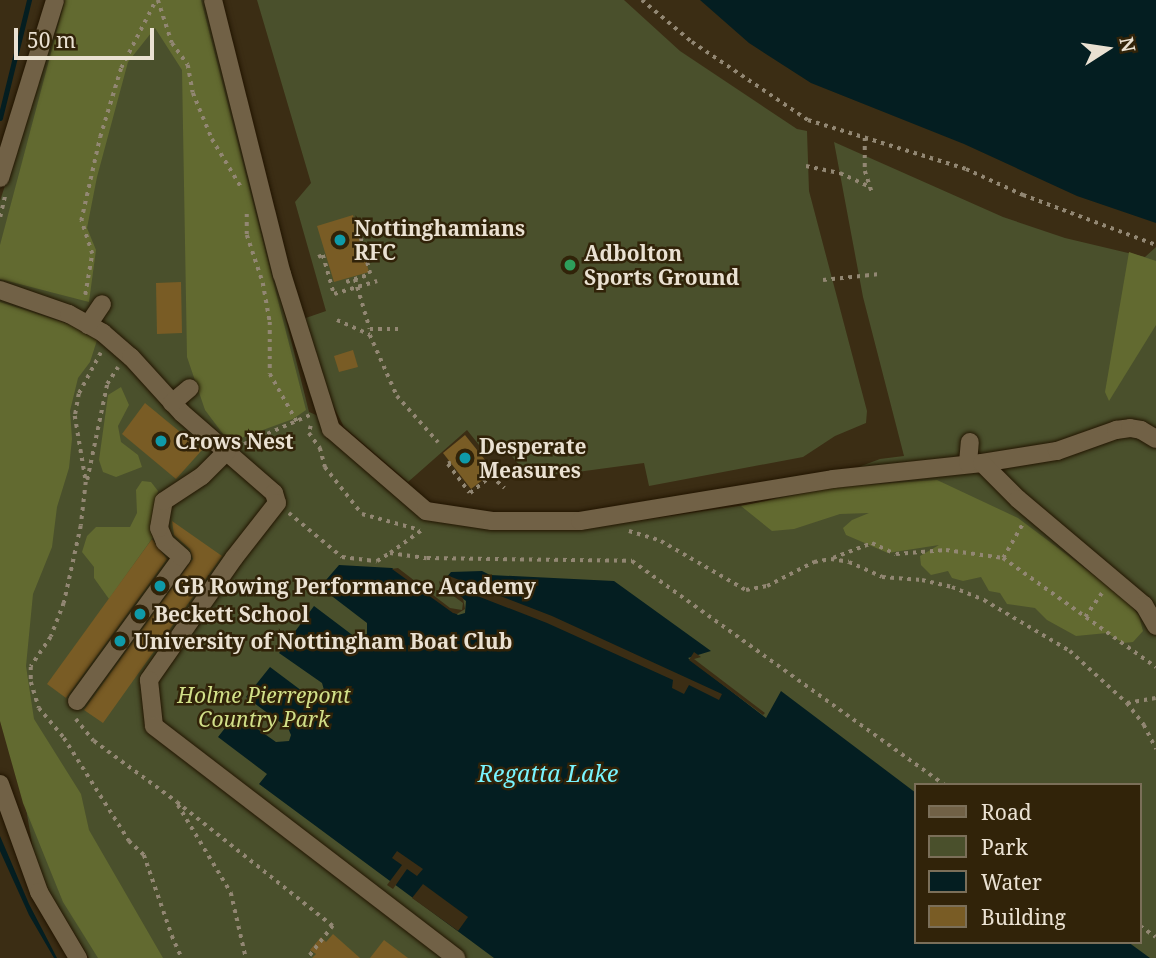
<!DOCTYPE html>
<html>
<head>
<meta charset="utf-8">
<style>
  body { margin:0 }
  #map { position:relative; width:1156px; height:958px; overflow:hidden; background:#3b2d14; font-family:"Noto Serif",serif }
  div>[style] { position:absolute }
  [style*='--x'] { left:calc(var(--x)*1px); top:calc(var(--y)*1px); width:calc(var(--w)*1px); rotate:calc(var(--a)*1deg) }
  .green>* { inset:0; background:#4a502c }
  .forest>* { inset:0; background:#626a30 }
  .water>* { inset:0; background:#041e21 }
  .pier>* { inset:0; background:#3b2d14 }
  .stream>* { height:5px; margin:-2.5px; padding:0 2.5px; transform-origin:2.5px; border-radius:2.5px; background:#041e21 }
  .building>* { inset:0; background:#795c25 }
  .path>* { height:3.5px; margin-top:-1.75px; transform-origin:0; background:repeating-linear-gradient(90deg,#928773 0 3.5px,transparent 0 8.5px) }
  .roads { filter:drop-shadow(0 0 2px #221500) drop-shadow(0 0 2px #221500) }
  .minor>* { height:18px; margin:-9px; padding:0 9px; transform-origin:9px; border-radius:9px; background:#716146 }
  .dots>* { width:19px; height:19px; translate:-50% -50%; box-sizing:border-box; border:4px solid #312309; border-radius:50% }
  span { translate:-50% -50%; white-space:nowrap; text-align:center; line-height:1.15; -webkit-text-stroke:5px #312309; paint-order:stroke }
  .poi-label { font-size:21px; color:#eae1d2; font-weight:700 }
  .left { translate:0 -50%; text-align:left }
  .park-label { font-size:21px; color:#d1df88; font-style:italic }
  .water-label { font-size:23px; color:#78f4ff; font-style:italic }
  .legend { position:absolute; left:914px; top:783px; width:228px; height:161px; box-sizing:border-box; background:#312309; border:2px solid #7b6f59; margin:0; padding:9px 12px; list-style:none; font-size:21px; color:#eae1d2 }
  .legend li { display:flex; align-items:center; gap:14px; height:35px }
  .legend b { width:35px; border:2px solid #7b6f59 }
  .north { position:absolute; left:1072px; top:14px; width:70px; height:70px; -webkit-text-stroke:5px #312309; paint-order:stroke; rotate:78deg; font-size:19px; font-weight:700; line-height:28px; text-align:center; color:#eae1d2 }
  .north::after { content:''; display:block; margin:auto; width:24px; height:32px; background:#eae1d2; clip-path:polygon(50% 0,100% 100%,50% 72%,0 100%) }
  .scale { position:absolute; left:14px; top:28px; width:140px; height:32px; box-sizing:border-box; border:4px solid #eae1d2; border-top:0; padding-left:9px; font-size:21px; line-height:24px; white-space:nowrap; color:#eae1d2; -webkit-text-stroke:5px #312309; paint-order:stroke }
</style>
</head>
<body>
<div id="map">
  <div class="green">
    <div style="clip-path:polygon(evenodd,64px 0,206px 0,309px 412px,323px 418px,431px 520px,484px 528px,602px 526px,765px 502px,880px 459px,904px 456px,863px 297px,834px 142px,1003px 217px,1065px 238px,1145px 257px,1156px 247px,1156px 958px,89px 958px,37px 872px,0 659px,0 201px,64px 0,916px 785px,1140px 785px,1140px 942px,916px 942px,916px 785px)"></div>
    <div style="clip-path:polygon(257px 0,624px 0,680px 51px,797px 129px,807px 131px,809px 191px,867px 411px,866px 423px,835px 436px,803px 457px,649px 486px,644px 463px,540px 477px,526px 473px,503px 446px,487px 455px,467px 430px,408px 482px,344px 427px,314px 368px,300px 320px,326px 311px,295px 202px,311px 183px)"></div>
  </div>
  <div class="forest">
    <div style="clip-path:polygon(65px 0,201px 0,306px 410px,293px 419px,241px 438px,223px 434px,205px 410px,187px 357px,182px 70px,155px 28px,128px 62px,97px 177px,87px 228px,96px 250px,89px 302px,0 279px,0 245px)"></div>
    <div style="clip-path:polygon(1129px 252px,1156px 261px,1156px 325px,1109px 401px,1105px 392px)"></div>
    <div style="clip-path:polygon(0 302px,99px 334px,90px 362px,78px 378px,70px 411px,72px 439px,69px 468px,57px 507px,52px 547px,33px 594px,26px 666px,34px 719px,81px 794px,89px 830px,163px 958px,98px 958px,63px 902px,23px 803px,0 721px)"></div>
    <div style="clip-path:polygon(121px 387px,129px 405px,118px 426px,121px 442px,138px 455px,142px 467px,116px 477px,103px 472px,99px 460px,108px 395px)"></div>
    <div style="clip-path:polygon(937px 480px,1018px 518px,1127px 600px,1139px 616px,1143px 631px,1133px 642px,1123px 643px,1107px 633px,1076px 636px,1047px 620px,1035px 608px,1007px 604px,1000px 593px,989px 591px,981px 577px,963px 581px,952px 578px,948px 571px,931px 575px,921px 565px,920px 556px,939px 545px,888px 553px,846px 535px,843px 528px,852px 520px,869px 513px,840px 514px,794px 529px,772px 531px,741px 506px,834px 487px)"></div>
    <div style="clip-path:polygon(142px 481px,151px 482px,158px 491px,153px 512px,156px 533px,109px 599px,94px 578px,94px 567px,82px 552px,87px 536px,96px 527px,130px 527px,137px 513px,136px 490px)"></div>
  </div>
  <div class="water">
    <div style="clip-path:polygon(700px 0,1156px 0,1156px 223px,1077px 196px,964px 144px,811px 83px,749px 43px)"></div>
    <div style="clip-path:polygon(339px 565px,392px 568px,458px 615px,465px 613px,466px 601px,442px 583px,451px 572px,482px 571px,490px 575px,614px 581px,711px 651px,688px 658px,766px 718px,781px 691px,916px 793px,916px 942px,1128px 942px,1150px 958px,494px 958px,259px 784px,267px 774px,218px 737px,236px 714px,276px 742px,289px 741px,291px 735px,288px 728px,246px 697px,270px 667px,310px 697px,321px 696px,324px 690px,322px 683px,279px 653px,314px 606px,355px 637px,367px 634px,367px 623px,320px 587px)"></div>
    <div style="clip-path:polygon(0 836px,29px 904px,57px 958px,54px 958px,29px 915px,0 851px)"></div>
  </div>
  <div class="pier">
    <div style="clip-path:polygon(398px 568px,450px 608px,462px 610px,463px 603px,440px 586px,439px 581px,463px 598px,465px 609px,457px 614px,453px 613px,392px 569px)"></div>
    <div style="clip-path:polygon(449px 576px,552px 616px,722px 694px,719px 700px,689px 685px,684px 694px,672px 688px,673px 680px,547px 623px,444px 583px)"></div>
    <div style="clip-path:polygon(694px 652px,701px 657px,694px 659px,765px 713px,763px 715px,689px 660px)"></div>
    <div style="clip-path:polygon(397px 851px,423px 869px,417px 876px,407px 869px,393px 889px,387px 885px,402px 865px,392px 858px)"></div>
    <div style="clip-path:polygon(423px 884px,468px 917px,458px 931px,412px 898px)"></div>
  </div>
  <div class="stream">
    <div style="--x:0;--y:118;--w:122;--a:-76.2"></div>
  </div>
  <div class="building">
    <div style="clip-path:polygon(353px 215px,369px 272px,334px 282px,317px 226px)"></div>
    <div style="clip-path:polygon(181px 282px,182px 333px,157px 334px,156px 283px)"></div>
    <div style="clip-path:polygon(353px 350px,358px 367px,339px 372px,334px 356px)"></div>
    <div style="clip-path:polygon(145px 403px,202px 450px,176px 479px,122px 434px)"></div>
    <div style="clip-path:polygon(465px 435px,494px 471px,471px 489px,443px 453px)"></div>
    <div style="clip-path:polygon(172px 521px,222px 556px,103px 723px,84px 710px,193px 559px,190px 549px,174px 535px)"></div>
    <div style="clip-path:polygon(152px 539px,167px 559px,66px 698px,47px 684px)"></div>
    <div style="clip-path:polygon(333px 934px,360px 958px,312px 958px,316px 954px,310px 950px,321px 937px,326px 942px)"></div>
    <div style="clip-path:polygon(384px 940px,408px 958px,370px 958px)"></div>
  </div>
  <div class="path">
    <div style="--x:158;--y:0;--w:45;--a:72"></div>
    <div style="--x:172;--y:43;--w:27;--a:54"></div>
    <div style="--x:188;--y:65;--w:28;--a:80"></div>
    <div style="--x:193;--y:93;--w:50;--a:67.6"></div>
    <div style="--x:212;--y:139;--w:56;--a:58.9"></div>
    <div style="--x:642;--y:0;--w:65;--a:40"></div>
    <div style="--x:692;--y:42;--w:140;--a:33.9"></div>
    <div style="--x:808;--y:120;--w:165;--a:17.2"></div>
    <div style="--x:966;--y:169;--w:63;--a:24.5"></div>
    <div style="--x:1023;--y:195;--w:142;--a:20.6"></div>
    <div style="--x:865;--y:138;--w:33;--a:90"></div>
    <div style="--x:865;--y:171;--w:23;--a:72"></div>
    <div style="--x:806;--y:166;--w:35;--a:12"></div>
    <div style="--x:840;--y:173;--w:33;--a:25"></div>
    <div style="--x:247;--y:214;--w:21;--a:90"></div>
    <div style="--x:247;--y:235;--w:51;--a:71.6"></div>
    <div style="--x:263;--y:283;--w:40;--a:80"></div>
    <div style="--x:270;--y:322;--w:52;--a:90"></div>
    <div style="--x:270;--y:374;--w:55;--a:60.6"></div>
    <div style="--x:0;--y:217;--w:23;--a:-77"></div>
    <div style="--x:323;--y:255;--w:41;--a:74.2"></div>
    <div style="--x:334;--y:294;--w:45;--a:-16.8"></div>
    <div style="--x:318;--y:257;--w:8;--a:-23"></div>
    <div style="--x:355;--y:279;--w:52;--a:73.3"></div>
    <div style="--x:370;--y:329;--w:28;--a:0"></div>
    <div style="--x:823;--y:280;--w:57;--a:-6"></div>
    <div style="--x:346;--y:282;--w:25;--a:-18"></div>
    <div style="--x:370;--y:274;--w:55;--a:-104.8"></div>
    <div style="--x:85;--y:295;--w:42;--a:-80.3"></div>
    <div style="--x:92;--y:254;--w:35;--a:-108"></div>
    <div style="--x:81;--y:221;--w:86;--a:-77.3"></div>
    <div style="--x:100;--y:137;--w:72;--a:-73.1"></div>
    <div style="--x:121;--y:68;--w:76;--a:-62.8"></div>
    <div style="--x:337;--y:320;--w:36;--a:24"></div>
    <div style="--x:370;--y:335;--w:67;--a:66.1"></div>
    <div style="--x:397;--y:396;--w:62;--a:48.3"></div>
    <div style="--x:101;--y:353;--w:47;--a:118.2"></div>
    <div style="--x:79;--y:394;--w:22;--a:100"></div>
    <div style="--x:75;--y:416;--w:67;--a:80.5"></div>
    <div style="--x:86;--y:482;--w:44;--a:96.5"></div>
    <div style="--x:81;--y:526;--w:79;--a:102.4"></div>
    <div style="--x:64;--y:603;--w:36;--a:111"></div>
    <div style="--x:51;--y:637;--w:36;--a:124"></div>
    <div style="--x:31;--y:667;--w:15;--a:90"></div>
    <div style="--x:31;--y:682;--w:27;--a:73"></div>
    <div style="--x:39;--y:708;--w:39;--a:50"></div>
    <div style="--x:64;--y:738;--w:122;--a:57.7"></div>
    <div style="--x:129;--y:841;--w:21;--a:43"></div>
    <div style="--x:144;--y:855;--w:86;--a:70.9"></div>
    <div style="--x:172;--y:936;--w:24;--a:66"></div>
    <div style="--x:311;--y:426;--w:7;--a:106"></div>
    <div style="--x:309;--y:433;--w:19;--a:54"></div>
    <div style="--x:320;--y:448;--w:20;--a:75"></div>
    <div style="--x:325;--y:467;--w:60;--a:51.8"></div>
    <div style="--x:362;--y:514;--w:60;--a:15.4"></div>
    <div style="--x:244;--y:444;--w:72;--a:-23.7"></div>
    <div style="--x:451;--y:463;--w:3;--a:162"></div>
    <div style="--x:448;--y:464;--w:36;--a:53"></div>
    <div style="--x:470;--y:493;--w:27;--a:-39"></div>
    <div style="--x:491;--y:476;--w:18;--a:41"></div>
    <div style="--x:87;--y:480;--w:98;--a:-78.2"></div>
    <div style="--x:107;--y:384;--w:20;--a:-57"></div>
    <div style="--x:289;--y:513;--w:69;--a:39.7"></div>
    <div style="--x:342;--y:557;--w:35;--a:7"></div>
    <div style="--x:377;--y:561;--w:15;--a:-32"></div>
    <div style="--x:390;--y:553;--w:37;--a:8"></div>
    <div style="--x:427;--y:558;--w:205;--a:0.8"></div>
    <div style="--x:632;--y:561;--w:385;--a:35.6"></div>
    <div style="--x:629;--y:531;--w:34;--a:17"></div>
    <div style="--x:661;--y:541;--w:98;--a:30"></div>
    <div style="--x:746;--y:590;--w:21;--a:-11"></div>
    <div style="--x:767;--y:586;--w:53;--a:-27.1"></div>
    <div style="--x:814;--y:562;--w:17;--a:-10"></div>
    <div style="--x:831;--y:559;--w:18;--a:9"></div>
    <div style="--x:849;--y:562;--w:36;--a:24"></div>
    <div style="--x:882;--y:577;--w:40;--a:4.3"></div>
    <div style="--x:922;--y:580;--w:31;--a:13"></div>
    <div style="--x:952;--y:587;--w:35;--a:22"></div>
    <div style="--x:984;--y:600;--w:100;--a:30.7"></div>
    <div style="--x:1070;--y:651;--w:77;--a:42.4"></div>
    <div style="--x:1127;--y:703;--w:28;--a:52"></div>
    <div style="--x:1144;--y:725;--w:27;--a:63"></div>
    <div style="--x:390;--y:553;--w:39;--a:-36"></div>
    <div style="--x:833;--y:558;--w:42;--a:-21"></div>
    <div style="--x:872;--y:543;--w:26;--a:25"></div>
    <div style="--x:896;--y:554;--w:50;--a:-4.6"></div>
    <div style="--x:946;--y:550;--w:58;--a:8"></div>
    <div style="--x:1003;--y:558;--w:188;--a:35.5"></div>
    <div style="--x:1003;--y:558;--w:39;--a:-60"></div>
    <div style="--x:1085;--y:617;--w:29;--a:-55"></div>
    <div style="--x:1127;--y:703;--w:29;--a:-10"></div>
    <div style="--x:76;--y:719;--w:28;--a:51"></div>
    <div style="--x:94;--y:741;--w:103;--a:36.3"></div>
    <div style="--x:177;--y:802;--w:199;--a:38.5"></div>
    <div style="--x:333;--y:926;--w:41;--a:128"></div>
    <div style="--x:178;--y:805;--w:103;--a:58.9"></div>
    <div style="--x:231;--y:893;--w:67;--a:77"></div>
    <div style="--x:1140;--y:926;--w:19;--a:35"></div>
  </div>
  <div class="roads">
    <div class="minor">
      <div style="--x:213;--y:0;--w:283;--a:75.9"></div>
      <div style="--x:282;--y:274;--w:163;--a:72.5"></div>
      <div style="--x:331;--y:429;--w:125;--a:40.8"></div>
      <div style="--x:426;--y:511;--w:67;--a:8.6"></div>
      <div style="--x:492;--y:521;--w:88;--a:0"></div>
      <div style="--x:580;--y:521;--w:256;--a:-9.4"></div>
      <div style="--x:833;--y:479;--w:150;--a:-6.1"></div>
      <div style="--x:982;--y:463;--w:76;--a:-9.1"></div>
      <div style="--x:1057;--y:451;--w:63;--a:-19.6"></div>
      <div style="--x:1116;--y:430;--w:14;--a:-8"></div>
      <div style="--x:1130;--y:428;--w:11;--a:10"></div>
      <div style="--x:1141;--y:430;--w:17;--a:31"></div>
      <div style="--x:0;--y:178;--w:186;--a:-72.8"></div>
      <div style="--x:0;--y:290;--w:73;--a:19.2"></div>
      <div style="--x:69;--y:314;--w:39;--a:29"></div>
      <div style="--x:103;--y:333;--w:37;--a:41"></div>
      <div style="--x:131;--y:357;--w:76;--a:47.7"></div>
      <div style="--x:182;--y:413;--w:122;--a:41"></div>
      <div style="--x:274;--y:493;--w:10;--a:73"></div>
      <div style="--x:277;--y:503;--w:70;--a:128"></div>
      <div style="--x:234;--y:558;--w:149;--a:124.9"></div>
      <div style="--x:149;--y:680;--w:46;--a:83.8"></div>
      <div style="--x:154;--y:726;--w:381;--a:37.5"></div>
      <div style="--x:88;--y:325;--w:25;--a:-56"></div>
      <div style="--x:172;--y:403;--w:23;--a:-40"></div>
      <div style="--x:968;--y:463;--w:21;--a:-85"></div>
      <div style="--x:982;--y:463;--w:51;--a:45"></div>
      <div style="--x:1018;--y:499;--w:165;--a:40.1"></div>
      <div style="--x:1144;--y:605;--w:24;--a:60"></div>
      <div style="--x:77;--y:701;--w:178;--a:-53.9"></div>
      <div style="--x:182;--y:557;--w:23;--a:-139"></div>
      <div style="--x:165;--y:542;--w:15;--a:-113"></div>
      <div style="--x:159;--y:528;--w:27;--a:-80"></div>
      <div style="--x:164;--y:501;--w:45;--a:-33.3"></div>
      <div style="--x:202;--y:476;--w:35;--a:-45"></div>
      <div style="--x:0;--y:784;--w:115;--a:70.1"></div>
      <div style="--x:39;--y:892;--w:77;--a:59.4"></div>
    </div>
  </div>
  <div class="dots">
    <div style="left:340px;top:240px;background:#0f9aa8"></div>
    <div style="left:570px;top:265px;background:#2e9e5b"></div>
    <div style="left:161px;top:441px;background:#0f9aa8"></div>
    <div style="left:465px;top:458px;background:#0f9aa8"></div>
    <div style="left:160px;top:586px;background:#0f9aa8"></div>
    <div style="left:140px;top:614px;background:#0f9aa8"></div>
    <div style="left:120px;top:641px;background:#0f9aa8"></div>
  </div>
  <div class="poi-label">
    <span class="left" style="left:354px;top:240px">Nottinghamians<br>RFC</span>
    <span class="left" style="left:584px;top:265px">Adbolton<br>Sports Ground</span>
    <span class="left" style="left:175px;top:441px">Crows Nest</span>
    <span class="left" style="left:479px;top:458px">Desperate<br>Measures</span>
    <span class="left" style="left:174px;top:586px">GB Rowing Performance Academy</span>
    <span class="left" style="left:154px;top:614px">Beckett School</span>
    <span class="left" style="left:134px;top:641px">University of Nottingham Boat Club</span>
  </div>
  <div class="park-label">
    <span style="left:264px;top:707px">Holme Pierrepont<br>Country Park</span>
  </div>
  <div class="water-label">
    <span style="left:548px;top:773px">Regatta Lake</span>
  </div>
  <ul class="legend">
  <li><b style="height:9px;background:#716146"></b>Road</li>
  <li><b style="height:19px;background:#4a502c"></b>Park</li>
  <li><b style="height:19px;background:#041e21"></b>Water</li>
  <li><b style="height:19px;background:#795c25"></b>Building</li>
  </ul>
  <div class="north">N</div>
  <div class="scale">50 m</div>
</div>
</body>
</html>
